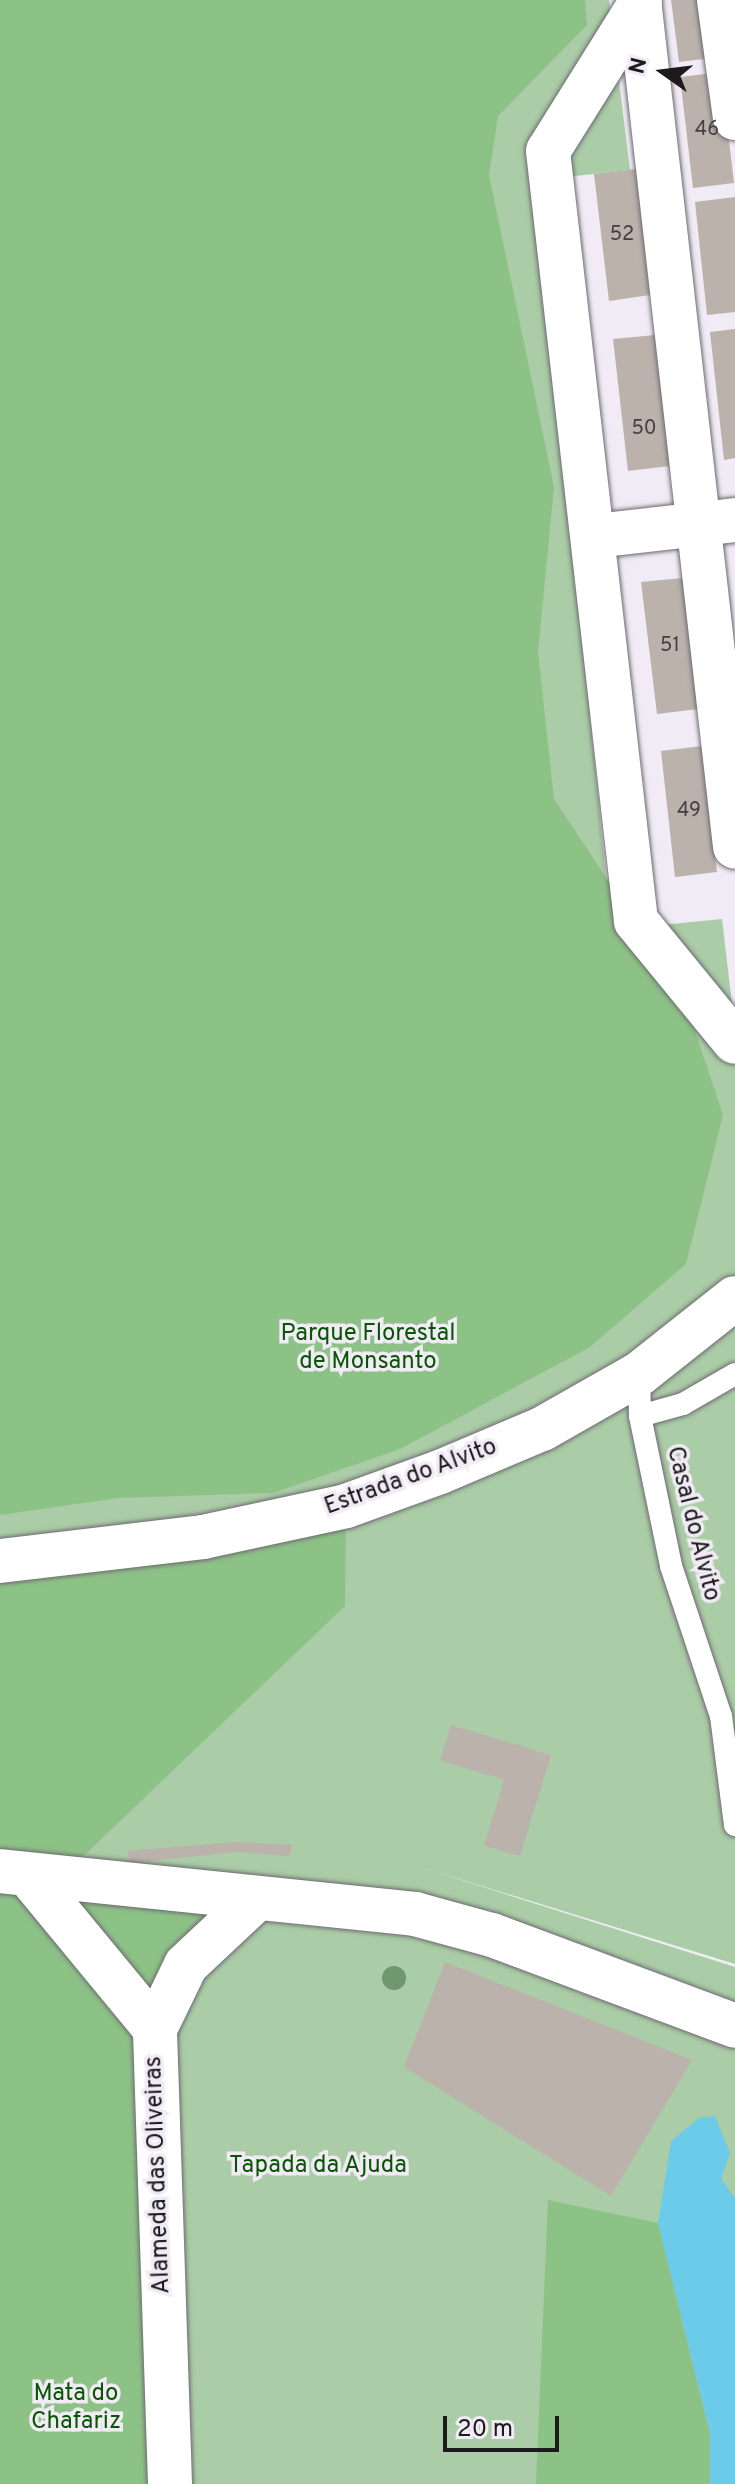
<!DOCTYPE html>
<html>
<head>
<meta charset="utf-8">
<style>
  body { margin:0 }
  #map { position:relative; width:735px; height:2484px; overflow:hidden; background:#f0ebf4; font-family:Overpass,sans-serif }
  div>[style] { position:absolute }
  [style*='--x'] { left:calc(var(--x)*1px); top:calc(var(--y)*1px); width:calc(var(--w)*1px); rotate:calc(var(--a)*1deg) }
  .green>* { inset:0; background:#aacca6 }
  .forest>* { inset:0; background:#8dc287 }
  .water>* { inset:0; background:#6bcbe8 }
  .building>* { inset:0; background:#bbb2ac }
  .roads { filter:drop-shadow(0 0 2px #6e6a71) drop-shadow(0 0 2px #6e6a71) }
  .service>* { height:22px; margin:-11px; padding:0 11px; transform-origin:11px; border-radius:11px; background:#fff }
  .minor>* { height:44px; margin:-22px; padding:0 22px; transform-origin:22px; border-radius:22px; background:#fff }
  .tertiary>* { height:44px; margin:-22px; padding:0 22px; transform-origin:22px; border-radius:22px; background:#fff }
  .trees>* { width:24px; height:24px; margin:-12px; border-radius:50%; background:#70986f }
  span { translate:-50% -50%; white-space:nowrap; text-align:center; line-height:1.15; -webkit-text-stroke:7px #f0ebf4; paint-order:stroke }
  .number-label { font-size:20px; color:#444041 }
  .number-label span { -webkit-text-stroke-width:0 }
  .park-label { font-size:24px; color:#085503 }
  .street-label { font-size:24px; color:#1c1a1d }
  .north { position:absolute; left:623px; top:32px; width:80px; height:80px; -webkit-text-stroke:6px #f0ebf4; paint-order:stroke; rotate:284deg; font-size:22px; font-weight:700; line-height:32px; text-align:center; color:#1c1a1d }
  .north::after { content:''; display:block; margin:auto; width:28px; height:36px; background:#1c1a1d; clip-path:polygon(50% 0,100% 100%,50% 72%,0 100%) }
  .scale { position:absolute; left:443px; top:2416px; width:116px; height:36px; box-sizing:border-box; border:4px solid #1c1a1d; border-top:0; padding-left:10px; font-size:24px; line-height:28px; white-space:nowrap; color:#1c1a1d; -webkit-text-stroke:6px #f0ebf4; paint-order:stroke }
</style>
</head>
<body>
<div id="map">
  <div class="green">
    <div style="clip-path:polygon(0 0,609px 0,630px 170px,538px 180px,611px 930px,722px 919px,735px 1029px,735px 1964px,417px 1866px,735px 1967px,735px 2484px,0 2484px)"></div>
  </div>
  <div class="forest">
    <div style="clip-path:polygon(0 0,585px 0,587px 25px,498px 116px,489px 175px,554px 487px,538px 652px,554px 799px,682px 992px,723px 1115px,686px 1264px,590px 1347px,400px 1449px,273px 1493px,118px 1498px,0 1515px)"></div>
    <div style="clip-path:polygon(346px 1506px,345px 1606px,71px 1868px,205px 1914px,176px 2052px,191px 2484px,0 2484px,0 1561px)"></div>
    <div style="clip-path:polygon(548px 2200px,658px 2223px,710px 2433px,710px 2484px,536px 2484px)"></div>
  </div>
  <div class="water">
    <div style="clip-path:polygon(715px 2116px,730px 2153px,721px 2179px,735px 2198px,735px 2484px,710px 2484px,710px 2433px,658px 2223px,671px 2141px,699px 2118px)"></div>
  </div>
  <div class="building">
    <div style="clip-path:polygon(671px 0,713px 0,720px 57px,679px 62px)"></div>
    <div style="clip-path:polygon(721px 72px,734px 183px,693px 188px,680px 77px)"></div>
    <div style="clip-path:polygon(636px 169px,650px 295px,609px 301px,594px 174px)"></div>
    <div style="clip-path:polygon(735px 197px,735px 312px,707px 315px,695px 202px)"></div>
    <div style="clip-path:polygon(735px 329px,735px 458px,724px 460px,710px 332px)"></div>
    <div style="clip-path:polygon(655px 335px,670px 466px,628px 471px,613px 339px)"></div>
    <div style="clip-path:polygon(683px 578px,698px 709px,657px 714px,641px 582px)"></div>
    <div style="clip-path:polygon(702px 746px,717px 872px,675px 877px,661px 751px)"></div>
    <div style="clip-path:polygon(451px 1725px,551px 1755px,520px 1856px,484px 1846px,504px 1780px,440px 1760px)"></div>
    <div style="clip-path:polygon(237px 1842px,292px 1845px,289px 1856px,236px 1852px,130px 1863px,127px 1851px)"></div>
    <div style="clip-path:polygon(445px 1962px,692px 2060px,611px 2196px,404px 2067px)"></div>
  </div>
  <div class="roads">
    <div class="service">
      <div style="--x:639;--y:1374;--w:42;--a:88.6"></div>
      <div style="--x:640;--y:1416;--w:153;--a:78.3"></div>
      <div style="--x:671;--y:1566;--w:158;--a:71.6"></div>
      <div style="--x:721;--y:1716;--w:110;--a:82.7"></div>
      <div style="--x:640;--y:1416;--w:45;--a:-15.6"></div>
      <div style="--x:683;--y:1404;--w:60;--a:-30"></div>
    </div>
    <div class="minor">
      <div style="--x:639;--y:0;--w:852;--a:83.53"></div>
      <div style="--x:719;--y:0;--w:119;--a:82.3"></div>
      <div style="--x:640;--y:4;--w:173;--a:122"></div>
      <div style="--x:548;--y:151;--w:775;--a:83.48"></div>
      <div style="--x:636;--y:921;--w:156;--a:50.7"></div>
      <div style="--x:595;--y:536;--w:141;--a:-6.5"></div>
      <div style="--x:0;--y:1871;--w:417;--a:5.9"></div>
      <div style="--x:415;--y:1914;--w:80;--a:15.3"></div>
      <div style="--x:492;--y:1935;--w:259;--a:20.5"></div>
      <div style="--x:29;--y:1876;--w:198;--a:50.5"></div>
      <div style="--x:170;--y:2484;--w:455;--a:-91.9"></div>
      <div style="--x:155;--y:2029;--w:71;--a:-64.2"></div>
      <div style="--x:186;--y:1965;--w:92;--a:-43.2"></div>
    </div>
    <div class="tertiary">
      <div style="--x:0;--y:1561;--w:204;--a:-6.7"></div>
      <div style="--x:203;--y:1537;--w:146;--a:-12.2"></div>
      <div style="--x:346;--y:1506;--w:100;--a:-19.9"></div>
      <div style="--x:440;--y:1472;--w:111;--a:-22.9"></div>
      <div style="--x:542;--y:1429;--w:112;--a:-29.6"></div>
      <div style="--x:639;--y:1374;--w:122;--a:-38.4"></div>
    </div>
  </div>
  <div class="trees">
    <div style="left:394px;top:1978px"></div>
  </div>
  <div class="number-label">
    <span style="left:707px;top:130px">46</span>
    <span style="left:622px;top:235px">52</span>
    <span style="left:644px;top:429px">50</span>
    <span style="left:670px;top:646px">51</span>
    <span style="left:689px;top:811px">49</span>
  </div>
  <div class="park-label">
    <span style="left:368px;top:1349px">Parque Florestal<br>de Monsanto</span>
    <span style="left:318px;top:2167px">Tapada da Ajuda</span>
    <span style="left:76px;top:2409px">Mata do<br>Chafariz</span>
  </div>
  <div class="street-label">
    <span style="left:411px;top:1478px;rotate:-20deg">Estrada do Alvito</span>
    <span style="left:692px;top:1524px;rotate:76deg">Casal do Alvito</span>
    <span style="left:159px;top:2175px;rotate:-92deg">Alameda das Oliveiras</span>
  </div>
  <div class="north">N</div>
  <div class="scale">20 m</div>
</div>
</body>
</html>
